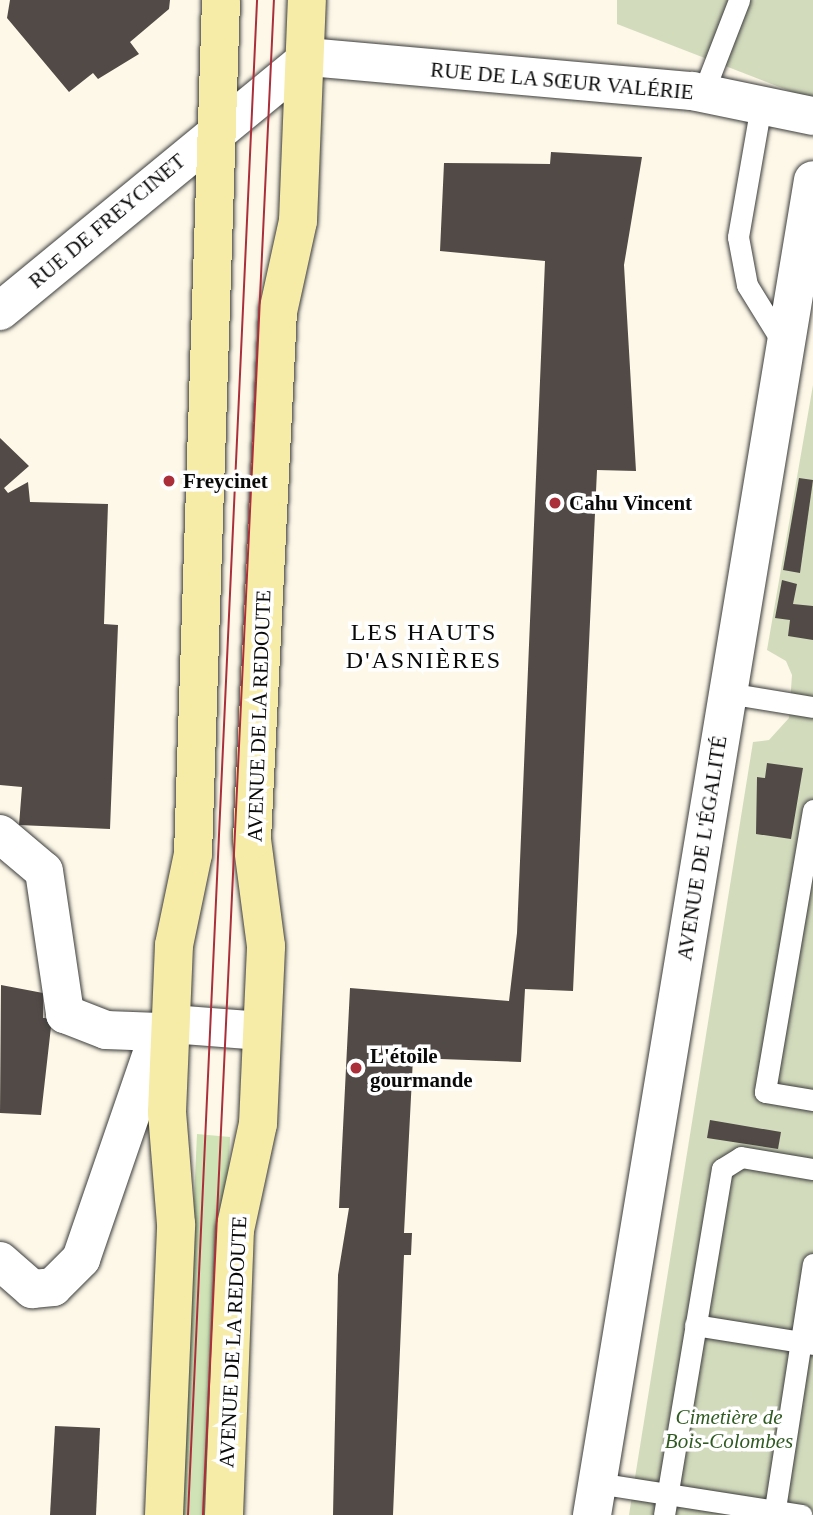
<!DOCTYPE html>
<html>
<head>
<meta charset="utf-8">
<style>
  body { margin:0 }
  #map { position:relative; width:813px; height:1515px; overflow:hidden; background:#fdf8e8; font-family:Georgia,serif }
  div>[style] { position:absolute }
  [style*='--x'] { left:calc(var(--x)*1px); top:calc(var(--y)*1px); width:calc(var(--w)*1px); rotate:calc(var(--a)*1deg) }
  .green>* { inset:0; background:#cfe3b6 }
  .cemetery>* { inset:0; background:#d3dbbd }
  .building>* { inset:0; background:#514a47 }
  .roads { filter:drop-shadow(0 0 2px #3c3c3c) drop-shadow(0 0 2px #3c3c3c) }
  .lane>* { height:21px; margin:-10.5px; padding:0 10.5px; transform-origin:10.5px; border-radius:10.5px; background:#fff }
  .street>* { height:38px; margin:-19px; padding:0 19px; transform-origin:19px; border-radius:19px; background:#fff }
  .secondary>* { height:38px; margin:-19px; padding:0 19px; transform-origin:19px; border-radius:19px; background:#f7eba8 }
  .tram>* { height:2px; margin:-1px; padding:0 1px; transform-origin:1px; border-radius:1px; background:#ab2f3b }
  .dots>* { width:19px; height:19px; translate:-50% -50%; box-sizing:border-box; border:4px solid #fff; border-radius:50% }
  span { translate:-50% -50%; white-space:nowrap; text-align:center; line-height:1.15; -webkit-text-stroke:7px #fff; paint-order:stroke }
  .street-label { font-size:21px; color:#090909 }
  .poi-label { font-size:21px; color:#090909; font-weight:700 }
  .left { translate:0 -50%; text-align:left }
  .park-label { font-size:21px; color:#2f5a21; font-style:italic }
  .quarter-label { font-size:24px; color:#090909; letter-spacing:2px }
</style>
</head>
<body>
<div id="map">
  <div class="green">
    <div style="clip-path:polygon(197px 1134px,230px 1137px,213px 1515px,180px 1515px)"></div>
  </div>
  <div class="cemetery">
    <div style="clip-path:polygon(617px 0,813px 0,813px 100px,617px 24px)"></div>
    <div style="clip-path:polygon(813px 385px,813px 1515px,629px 1515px,753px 742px,769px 740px,789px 718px,792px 675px,786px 661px,767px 650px)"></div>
  </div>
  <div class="building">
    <div style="clip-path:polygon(170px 0,169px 9px,130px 42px,139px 54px,98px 79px,93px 73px,69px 92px,7px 18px,10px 0)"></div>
    <div style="clip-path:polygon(551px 152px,642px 157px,624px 265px,636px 471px,597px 470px,573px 991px,525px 989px,521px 1062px,413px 1058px,404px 1233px,412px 1233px,411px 1255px,404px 1255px,393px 1515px,333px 1515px,338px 1275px,349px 1208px,339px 1208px,350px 988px,509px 1001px,517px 933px,545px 261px,440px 251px,444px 163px,550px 164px)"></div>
    <div style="clip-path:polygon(0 438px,29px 466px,4px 488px,8px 493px,28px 482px,30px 502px,108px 504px,104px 624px,118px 625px,110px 829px,19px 825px,22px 787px,0 785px)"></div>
    <div style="clip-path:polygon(799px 478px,813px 480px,800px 573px,783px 570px)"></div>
    <div style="clip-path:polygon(782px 580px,797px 584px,793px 604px,813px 606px,813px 640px,788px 636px,790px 620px,775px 618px)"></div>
    <div style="clip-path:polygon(767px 763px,803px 768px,791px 839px,756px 834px,757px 777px,765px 778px)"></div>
    <div style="clip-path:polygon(1px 985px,43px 993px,43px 1018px,52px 1018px,41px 1115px,0 1113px)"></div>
    <div style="clip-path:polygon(710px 1120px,781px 1132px,778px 1149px,707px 1138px)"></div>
    <div style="clip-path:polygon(55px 1426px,100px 1428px,96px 1515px,50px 1515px)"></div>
  </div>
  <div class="roads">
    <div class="lane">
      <div style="--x:703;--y:93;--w:100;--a:-68.8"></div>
      <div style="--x:761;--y:105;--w:134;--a:99.9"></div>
      <div style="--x:738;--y:237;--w:49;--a:79.4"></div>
      <div style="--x:747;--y:285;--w:70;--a:58.3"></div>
      <div style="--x:728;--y:693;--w:86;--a:9.4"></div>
      <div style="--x:813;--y:810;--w:286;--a:99.7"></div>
      <div style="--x:765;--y:1092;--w:49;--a:9.5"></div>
      <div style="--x:695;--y:1325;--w:120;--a:9.1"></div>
      <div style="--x:597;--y:1483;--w:207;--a:8.9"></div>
      <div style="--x:664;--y:1515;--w:351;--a:-80.5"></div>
      <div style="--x:722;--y:1169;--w:22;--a:-32"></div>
      <div style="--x:741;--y:1157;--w:73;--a:9.5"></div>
      <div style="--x:774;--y:1515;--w:254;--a:-81.2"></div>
    </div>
    <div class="street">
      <div style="--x:0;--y:311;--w:400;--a:-39.4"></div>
      <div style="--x:309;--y:57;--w:385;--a:5.1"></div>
      <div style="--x:692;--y:91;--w:124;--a:11.7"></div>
      <div style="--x:0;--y:834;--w:57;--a:40.1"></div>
      <div style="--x:44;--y:871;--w:145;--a:81.6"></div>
      <div style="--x:65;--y:1014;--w:44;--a:21.3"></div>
      <div style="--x:106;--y:1030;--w:53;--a:2.2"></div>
      <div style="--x:0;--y:1261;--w:43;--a:41.2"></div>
      <div style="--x:32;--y:1289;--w:21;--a:-5"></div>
      <div style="--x:53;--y:1287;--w:40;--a:-45"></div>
      <div style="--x:81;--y:1259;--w:240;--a:-71"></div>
      <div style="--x:159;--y:1032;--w:14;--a:-34"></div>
      <div style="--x:171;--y:1024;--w:91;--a:4.4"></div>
      <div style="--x:592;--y:1515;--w:1353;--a:-80.6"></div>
    </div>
    <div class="secondary">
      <div style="--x:164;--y:1515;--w:291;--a:-87.6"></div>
      <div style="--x:176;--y:1224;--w:112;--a:-94.6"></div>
      <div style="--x:167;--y:1112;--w:167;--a:-87.6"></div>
      <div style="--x:174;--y:945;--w:93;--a:-78.2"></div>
      <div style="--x:193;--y:854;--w:854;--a:-88.12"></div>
      <div style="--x:224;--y:1515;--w:285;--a:-87.8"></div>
      <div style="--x:235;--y:1230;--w:108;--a:-77.8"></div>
      <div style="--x:258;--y:1124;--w:178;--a:-87.4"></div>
      <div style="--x:266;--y:946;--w:108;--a:-97.5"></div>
      <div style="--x:252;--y:839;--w:528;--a:-87.18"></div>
      <div style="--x:278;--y:312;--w:93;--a:-77.6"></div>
      <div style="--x:298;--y:221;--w:221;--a:-87.7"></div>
    </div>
  </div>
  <div class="tram">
    <div style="--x:188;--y:1515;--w:1517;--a:-87.39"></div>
    <div style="--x:203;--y:1515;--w:1517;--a:-87.32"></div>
  </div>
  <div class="dots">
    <div style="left:169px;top:481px;background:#ab2f3b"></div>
    <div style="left:555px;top:503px;background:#ab2f3b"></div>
    <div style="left:356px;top:1068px;background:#ab2f3b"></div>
  </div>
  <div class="street-label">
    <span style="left:562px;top:81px;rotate:5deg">RUE DE LA SŒUR VALÉRIE</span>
    <span style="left:107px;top:221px;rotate:-40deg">RUE DE FREYCINET</span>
    <span style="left:259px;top:716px;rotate:-88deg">AVENUE DE LA REDOUTE</span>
    <span style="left:702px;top:848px;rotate:-81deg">AVENUE DE L'ÉGALITÉ</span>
    <span style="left:233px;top:1342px;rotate:-87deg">AVENUE DE LA REDOUTE</span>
  </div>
  <div class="poi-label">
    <span class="left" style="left:183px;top:481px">Freycinet</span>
    <span class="left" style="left:569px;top:503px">Cahu Vincent</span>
    <span class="left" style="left:370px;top:1068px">L'étoile<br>gourmande</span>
  </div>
  <div class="park-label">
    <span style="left:729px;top:1429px">Cimetière de<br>Bois-Colombes</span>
  </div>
  <div class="quarter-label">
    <span style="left:424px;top:647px">LES HAUTS<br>D'ASNIÈRES</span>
  </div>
</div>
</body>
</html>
